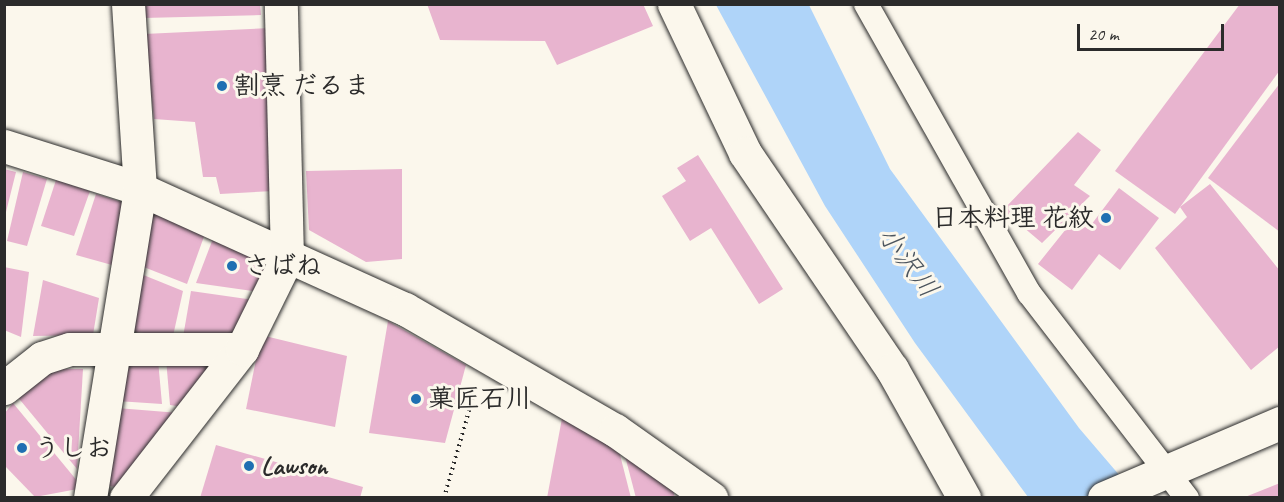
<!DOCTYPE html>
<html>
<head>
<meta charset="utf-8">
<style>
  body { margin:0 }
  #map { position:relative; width:1284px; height:502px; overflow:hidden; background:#fbf7ec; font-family:Caveat,"Klee One",sans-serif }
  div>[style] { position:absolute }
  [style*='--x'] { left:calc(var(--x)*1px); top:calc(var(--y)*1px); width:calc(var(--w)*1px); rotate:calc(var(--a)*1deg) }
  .water>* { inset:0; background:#afd4f9 }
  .building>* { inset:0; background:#e8b4cf }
  .path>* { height:4px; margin-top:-2px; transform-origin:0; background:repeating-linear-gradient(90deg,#2b2b2b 0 1.5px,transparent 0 6px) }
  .roads { filter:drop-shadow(0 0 2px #2b2b2b) drop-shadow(0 0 2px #2b2b2b) }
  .service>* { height:24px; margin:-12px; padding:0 12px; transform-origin:12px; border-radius:12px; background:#fbf7ec }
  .minor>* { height:33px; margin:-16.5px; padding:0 16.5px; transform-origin:16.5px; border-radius:16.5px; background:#fbf7ec }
  .secondary>* { height:33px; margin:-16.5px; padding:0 16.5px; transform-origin:16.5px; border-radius:16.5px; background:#fbf7ec }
  .dots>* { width:16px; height:16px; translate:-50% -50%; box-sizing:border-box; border:3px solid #fbf7ec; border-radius:50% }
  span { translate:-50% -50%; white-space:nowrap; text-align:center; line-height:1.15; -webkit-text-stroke:6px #fbf7ec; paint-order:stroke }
  .poi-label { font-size:26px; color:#2b2b2b; font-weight:700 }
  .left { translate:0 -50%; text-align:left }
  .right { translate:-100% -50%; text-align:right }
  .water-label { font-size:27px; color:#4c555e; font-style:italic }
  .frame { position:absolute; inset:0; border:6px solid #2b2b2b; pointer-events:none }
  .scale { position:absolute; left:1077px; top:24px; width:147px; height:27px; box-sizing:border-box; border:3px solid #2b2b2b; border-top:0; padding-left:8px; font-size:18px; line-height:21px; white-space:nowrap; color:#2b2b2b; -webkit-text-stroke:4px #fbf7ec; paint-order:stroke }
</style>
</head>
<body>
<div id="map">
  <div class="water">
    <div style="clip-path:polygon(716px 5px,809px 5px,890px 169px,1079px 428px,1138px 497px,1028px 497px,915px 343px,825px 206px)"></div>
  </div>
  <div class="building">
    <div style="clip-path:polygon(142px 4px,260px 4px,261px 15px,143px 18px)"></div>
    <div style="clip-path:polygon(427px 4px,643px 4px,653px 26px,557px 65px,545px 41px,440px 40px)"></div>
    <div style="clip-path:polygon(1240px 4px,1280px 4px,1280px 70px,1175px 214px,1115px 171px)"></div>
    <div style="clip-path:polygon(271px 28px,274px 191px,220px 194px,216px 177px,203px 177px,195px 122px,154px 119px,144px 34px)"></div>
    <div style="clip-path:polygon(1280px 83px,1280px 232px,1208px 178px)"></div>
    <div style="clip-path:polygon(1078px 132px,1101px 150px,1074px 185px,1090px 196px,1042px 243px,1003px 210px)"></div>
    <div style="clip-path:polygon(698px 155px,783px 289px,759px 304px,711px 228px,690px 241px,662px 196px,686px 181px,677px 168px)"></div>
    <div style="clip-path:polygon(4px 169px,16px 172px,5px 216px,4px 215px)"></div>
    <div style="clip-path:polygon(402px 169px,402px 259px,366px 262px,309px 230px,306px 171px)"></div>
    <div style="clip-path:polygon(23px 172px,47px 179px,27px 246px,7px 241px)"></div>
    <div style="clip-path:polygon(56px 180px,90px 191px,74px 236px,41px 226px)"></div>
    <div style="clip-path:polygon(1210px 184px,1280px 271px,1280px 346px,1251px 370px,1155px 248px,1187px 217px,1180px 207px)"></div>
    <div style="clip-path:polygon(1119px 188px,1159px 218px,1120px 270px,1099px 254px,1072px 290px,1038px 264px,1074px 219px,1088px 229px)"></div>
    <div style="clip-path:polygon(96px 194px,125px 203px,112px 265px,76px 255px)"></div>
    <div style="clip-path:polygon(150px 205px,206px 231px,187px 284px,136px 264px)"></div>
    <div style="clip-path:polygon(214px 236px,274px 263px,259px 292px,196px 283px)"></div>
    <div style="clip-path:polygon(4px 267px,29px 272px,21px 337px,4px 330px)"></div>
    <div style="clip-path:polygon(136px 272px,183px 291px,173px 336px,125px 331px)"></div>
    <div style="clip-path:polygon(43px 280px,99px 298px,93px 335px,33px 336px)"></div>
    <div style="clip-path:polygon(191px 291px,254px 300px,234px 338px,183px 337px)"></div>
    <div style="clip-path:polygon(388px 321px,466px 365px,445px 443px,369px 433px)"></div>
    <div style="clip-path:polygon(261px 335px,347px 356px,335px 427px,246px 409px)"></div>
    <div style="clip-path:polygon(220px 358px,183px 407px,170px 405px,166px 359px)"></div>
    <div style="clip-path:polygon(122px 360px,158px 360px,162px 404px,117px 401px)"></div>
    <div style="clip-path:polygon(47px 369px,83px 369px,77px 469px,16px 395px)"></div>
    <div style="clip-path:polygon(13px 403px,83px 488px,35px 497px,4px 465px,4px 414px)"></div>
    <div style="clip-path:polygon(117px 408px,179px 413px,122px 488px,103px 485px)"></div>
    <div style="clip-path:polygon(563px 413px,618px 447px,631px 498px,547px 498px)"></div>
    <div style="clip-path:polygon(216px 445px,363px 487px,360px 498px,200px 498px)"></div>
    <div style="clip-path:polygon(624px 452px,671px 482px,675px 498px,636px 498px)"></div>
    <div style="clip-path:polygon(1280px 483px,1280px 498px,1245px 498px,1245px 497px)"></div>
  </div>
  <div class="path">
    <div style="--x:444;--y:498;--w:105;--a:-74"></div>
  </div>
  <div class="roads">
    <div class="service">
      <div style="--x:866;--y:4;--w:332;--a:60.6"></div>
      <div style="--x:1029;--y:293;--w:259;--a:52.4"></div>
    </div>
    <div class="minor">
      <div style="--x:674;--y:4;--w:165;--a:64.5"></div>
      <div style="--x:745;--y:153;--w:261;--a:55.8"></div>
      <div style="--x:892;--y:369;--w:148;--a:60.8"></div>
      <div style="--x:4;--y:146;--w:143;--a:17.5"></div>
      <div style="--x:140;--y:189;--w:291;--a:24.4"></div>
      <div style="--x:405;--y:309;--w:242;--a:30"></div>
      <div style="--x:615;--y:430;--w:118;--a:35.3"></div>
      <div style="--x:4;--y:388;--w:48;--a:-38.3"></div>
      <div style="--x:42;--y:358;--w:29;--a:-18"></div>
      <div style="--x:70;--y:349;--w:172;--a:0"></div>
      <div style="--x:90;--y:498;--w:313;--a:-80.8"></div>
      <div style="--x:140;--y:189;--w:185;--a:-93.7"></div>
      <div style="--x:126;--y:498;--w:189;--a:-52.1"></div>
      <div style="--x:242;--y:349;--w:102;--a:-63.7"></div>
      <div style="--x:287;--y:258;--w:254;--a:-91.4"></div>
    </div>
    <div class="secondary">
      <div style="--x:1104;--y:498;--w:191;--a:-23.1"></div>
    </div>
  </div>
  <div class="dots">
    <div style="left:222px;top:86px;background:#1f6fb2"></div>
    <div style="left:1106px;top:218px;background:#1f6fb2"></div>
    <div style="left:232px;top:266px;background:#1f6fb2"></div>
    <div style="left:416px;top:399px;background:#1f6fb2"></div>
    <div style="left:22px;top:448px;background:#1f6fb2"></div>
    <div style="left:249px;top:466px;background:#1f6fb2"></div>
  </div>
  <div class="poi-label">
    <span class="left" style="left:234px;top:86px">割烹 だるま</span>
    <span class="right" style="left:1094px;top:218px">日本料理 花紋</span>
    <span class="left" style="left:244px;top:266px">さばね</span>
    <span class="left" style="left:428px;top:399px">菓匠石川</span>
    <span class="left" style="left:34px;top:448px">うしお</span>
    <span class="left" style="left:261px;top:466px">Lawson</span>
  </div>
  <div class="water-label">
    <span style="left:908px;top:262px;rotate:53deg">小沢川</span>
  </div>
  <div class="frame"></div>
  <div class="scale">20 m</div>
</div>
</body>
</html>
